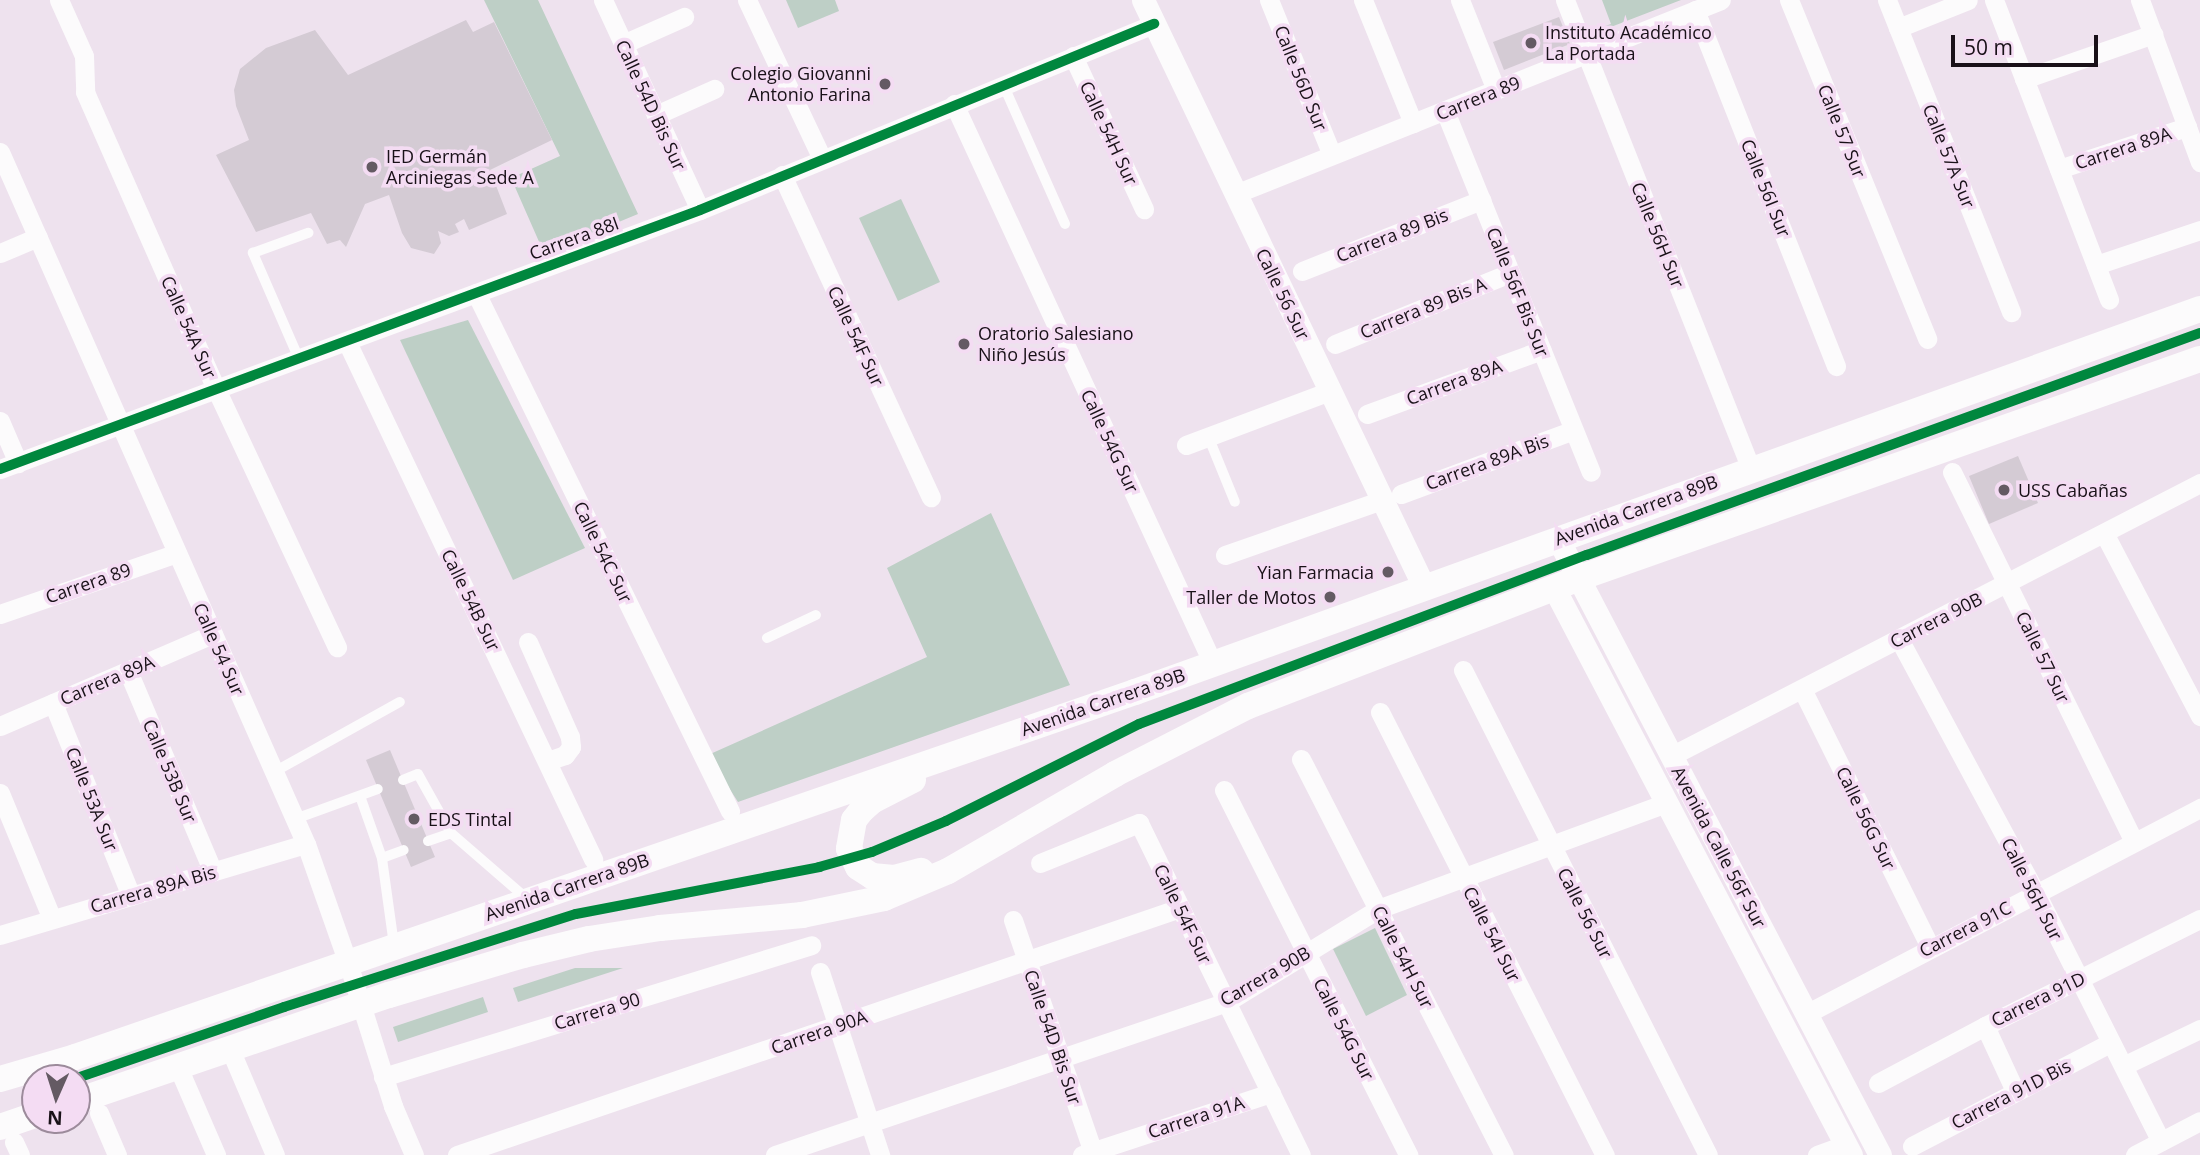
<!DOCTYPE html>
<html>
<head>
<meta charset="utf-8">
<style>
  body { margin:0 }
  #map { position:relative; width:2200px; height:1155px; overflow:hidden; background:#eee2ee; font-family:"Open Sans",sans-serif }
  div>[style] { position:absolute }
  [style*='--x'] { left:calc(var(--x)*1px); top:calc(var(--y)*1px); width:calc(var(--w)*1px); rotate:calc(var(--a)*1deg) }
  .green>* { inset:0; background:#becfc6 }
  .building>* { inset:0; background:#d4cbd4 }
  .service>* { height:10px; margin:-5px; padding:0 5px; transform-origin:5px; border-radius:5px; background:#fcfbfc }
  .minor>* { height:19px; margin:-9.5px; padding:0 9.5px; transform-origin:9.5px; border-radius:9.5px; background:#fcfbfc }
  .tertiary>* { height:23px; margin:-11.5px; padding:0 11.5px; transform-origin:11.5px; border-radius:11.5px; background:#fcfbfc }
  .secondary>* { height:26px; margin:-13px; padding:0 13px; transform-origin:13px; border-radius:13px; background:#fcfbfc }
  .cycleway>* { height:10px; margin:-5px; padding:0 5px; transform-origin:5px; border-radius:5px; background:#00873e }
  .dots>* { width:19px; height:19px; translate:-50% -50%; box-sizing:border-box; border:4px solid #f4dcf3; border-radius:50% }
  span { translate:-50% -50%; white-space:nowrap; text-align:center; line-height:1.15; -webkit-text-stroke:7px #f4dcf3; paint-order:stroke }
  .poi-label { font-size:18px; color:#191118 }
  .left { translate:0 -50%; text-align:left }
  .right { translate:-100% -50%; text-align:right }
  .street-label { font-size:18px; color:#191118 }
  .north { position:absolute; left:21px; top:1064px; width:70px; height:70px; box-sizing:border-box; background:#f4dcf3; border:2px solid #9c8b9b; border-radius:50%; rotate:183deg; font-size:19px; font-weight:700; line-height:28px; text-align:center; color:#191118 }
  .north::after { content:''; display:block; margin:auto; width:24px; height:32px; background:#645a63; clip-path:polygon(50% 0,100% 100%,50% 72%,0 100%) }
  .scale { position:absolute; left:1951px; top:35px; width:147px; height:32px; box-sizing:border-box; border:4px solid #191118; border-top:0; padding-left:9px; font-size:21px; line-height:24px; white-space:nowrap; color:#191118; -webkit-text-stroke:5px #f4dcf3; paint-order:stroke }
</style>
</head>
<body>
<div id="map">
  <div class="green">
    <div style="clip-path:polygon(484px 0,538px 0,638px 214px,544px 253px,511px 178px,560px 156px)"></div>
    <div style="clip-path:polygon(786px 0,835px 0,839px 11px,798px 28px)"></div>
    <div style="clip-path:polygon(1602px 0,1681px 0,1603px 30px,1602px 27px,1611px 24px)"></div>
    <div style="clip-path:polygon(901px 199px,940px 282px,898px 301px,859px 218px)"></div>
    <div style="clip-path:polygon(468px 320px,585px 548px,513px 580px,400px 340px)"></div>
    <div style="clip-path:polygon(991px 513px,1070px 685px,738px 802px,708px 755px,927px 657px,887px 568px)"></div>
    <div style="clip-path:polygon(1375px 928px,1407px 995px,1366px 1016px,1333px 949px)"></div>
    <div style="clip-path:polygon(575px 968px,623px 968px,518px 1002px,513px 988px)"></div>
    <div style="clip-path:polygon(483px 997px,488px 1012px,398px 1042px,393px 1027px)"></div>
  </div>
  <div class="building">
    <div style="clip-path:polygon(1559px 17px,1570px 44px,1504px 70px,1493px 42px)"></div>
    <div style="clip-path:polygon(466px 20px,473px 32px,494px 22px,552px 140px,490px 170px,507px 214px,469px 230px,464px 219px,455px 224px,459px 232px,449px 236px,438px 231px,441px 243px,434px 254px,411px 248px,402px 233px,389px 195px,365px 204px,346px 247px,340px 240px,327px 244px,311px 213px,256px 232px,216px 155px,249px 140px,236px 106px,234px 90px,240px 69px,266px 48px,315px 30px,348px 75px)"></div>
    <div style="clip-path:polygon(2018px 456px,2038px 503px,1989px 524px,1969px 476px)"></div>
    <div style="clip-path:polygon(390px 750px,435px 857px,411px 867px,366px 760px)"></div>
  </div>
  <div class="service">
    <div style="--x:1003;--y:84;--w:153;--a:66.1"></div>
    <div style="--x:299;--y:359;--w:116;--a:-113.5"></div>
    <div style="--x:253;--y:253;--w:59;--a:-20"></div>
    <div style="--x:1208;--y:436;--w:71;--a:67.8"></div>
    <div style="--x:767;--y:638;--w:54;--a:-25.1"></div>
    <div style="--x:274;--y:772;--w:144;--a:-29.1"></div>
    <div style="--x:403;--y:780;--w:16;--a:-22"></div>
    <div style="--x:418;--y:774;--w:68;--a:60.8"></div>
    <div style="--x:360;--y:796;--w:66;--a:70.5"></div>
    <div style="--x:295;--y:819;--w:88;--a:-19.9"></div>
    <div style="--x:428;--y:841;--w:24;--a:-19"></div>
    <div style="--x:451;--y:833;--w:99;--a:40.9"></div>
    <div style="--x:394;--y:945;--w:88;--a:-97.9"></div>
    <div style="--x:382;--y:858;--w:23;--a:-20"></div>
  </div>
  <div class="minor">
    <div style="--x:59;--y:0;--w:61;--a:65.9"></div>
    <div style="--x:84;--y:56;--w:36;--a:88"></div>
    <div style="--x:85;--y:92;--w:327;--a:66.2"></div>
    <div style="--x:217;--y:391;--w:283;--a:64.9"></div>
    <div style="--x:603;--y:0;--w:231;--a:65.2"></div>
    <div style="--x:747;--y:0;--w:176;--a:64.7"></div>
    <div style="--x:1269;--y:0;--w:167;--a:67.9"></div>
    <div style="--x:1363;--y:0;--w:133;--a:67.9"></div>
    <div style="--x:1460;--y:0;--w:97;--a:68.2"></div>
    <div style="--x:1565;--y:0;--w:505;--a:68.37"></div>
    <div style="--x:1789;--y:0;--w:366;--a:67.8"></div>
    <div style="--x:1887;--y:0;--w:336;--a:68.3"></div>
    <div style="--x:1994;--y:0;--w:321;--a:69"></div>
    <div style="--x:2140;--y:0;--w:173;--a:69.7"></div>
    <div style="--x:1695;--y:10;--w:383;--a:68.4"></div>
    <div style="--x:1898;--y:28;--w:75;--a:-21.8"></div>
    <div style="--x:623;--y:44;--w:67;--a:-23.9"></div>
    <div style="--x:1073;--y:56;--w:169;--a:65.1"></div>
    <div style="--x:2024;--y:79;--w:137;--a:-19.2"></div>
    <div style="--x:954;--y:104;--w:617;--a:65.18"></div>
    <div style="--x:1445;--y:111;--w:389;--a:68"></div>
    <div style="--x:656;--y:115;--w:64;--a:-24.1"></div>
    <div style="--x:0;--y:152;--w:757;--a:66.15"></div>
    <div style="--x:306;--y:844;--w:126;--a:70.6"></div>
    <div style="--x:348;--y:963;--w:150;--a:72.5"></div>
    <div style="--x:393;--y:1106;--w:53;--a:66.8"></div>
    <div style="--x:2059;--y:169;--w:135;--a:-18.2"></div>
    <div style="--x:782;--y:175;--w:355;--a:65.2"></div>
    <div style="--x:1235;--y:194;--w:523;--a:-21.76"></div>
    <div style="--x:0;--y:253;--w:41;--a:-22.8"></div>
    <div style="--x:2096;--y:265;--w:110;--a:-18.6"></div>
    <div style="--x:1302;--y:271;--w:193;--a:-21.6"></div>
    <div style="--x:476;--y:293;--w:577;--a:63.88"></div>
    <div style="--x:347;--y:342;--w:573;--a:64.55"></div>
    <div style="--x:1335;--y:344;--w:189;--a:-22.1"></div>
    <div style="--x:1367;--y:414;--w:186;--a:-20.1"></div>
    <div style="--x:0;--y:421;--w:46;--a:66.8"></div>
    <div style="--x:1186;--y:445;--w:154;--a:-20.6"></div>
    <div style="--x:0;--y:469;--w:746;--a:-20.3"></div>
    <div style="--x:700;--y:210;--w:491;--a:-22.3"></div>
    <div style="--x:1952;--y:472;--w:412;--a:63.8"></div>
    <div style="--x:1401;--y:494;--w:184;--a:-20.3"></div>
    <div style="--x:2104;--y:533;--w:207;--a:62.3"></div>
    <div style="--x:1225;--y:555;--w:166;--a:-19.3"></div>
    <div style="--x:0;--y:614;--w:187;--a:-19"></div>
    <div style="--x:1899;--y:639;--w:289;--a:61.7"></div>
    <div style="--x:2036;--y:893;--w:278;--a:63.3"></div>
    <div style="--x:528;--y:642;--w:104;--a:66.1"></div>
    <div style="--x:570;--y:737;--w:10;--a:84"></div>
    <div style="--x:571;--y:747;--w:10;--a:127"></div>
    <div style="--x:565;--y:755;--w:18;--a:161"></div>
    <div style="--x:1463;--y:670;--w:543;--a:63.2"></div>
    <div style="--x:128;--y:671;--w:218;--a:67.1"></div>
    <div style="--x:1802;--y:689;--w:288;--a:63.6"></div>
    <div style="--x:53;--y:703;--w:208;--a:68"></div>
    <div style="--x:1380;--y:712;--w:497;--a:63.1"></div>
    <div style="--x:0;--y:726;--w:232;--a:-23.4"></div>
    <div style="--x:1671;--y:756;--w:595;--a:-27.3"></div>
    <div style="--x:1301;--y:759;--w:445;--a:62.9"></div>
    <div style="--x:1224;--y:790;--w:409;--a:63.2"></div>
    <div style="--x:0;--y:793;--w:136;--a:67.6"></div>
    <div style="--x:1040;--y:863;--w:107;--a:-22"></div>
    <div style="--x:1139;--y:823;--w:369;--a:64"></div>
    <div style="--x:1013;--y:920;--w:249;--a:71"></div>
    <div style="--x:0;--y:935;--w:319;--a:-16.6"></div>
    <div style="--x:820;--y:972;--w:193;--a:71.8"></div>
    <div style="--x:1806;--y:1014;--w:445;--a:-27.6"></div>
    <div style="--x:1985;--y:1026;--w:72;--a:65.2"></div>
    <div style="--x:230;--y:1049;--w:115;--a:67"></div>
    <div style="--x:2125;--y:1065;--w:83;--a:-25.6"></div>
    <div style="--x:178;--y:1067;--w:96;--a:66.6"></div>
    <div style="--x:383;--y:1077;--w:448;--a:-17.1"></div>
    <div style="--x:1878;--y:1083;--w:121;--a:-28"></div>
    <div style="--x:1985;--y:1026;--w:240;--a:-26.5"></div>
    <div style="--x:99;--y:1113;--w:46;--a:66.8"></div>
    <div style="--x:14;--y:1142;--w:14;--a:65"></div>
    <div style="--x:1912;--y:1146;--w:223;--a:-27.5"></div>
    <div style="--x:457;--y:1155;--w:764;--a:-18.86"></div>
    <div style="--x:775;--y:1155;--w:477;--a:-18.7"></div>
    <div style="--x:1227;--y:1002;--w:177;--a:-31.6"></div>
    <div style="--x:1378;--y:909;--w:307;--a:-20.2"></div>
    <div style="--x:1082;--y:1155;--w:199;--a:-18.2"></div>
    <div style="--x:1817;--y:1155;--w:30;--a:-20"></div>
    <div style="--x:2135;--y:1155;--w:73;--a:-27.6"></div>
  </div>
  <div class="tertiary">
    <div style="--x:1143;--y:0;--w:651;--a:64.42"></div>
    <div style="--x:1558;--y:539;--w:695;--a:62.4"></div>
    <div style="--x:1554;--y:588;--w:640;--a:62.35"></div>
  </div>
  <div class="secondary">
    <div style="--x:913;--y:780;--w:46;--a:152.9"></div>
    <div style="--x:872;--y:801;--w:15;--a:138"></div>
    <div style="--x:861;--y:811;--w:11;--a:128"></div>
    <div style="--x:854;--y:820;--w:29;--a:100"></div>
    <div style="--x:849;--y:849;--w:20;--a:63"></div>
    <div style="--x:858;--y:867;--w:17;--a:33"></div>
    <div style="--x:872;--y:876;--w:22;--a:5"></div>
    <div style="--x:894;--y:878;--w:28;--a:-15"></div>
    <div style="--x:0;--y:1079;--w:78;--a:-16.3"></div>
    <div style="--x:75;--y:1057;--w:1121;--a:-19"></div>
    <div style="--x:1135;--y:692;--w:1132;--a:-19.78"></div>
    <div style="--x:77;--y:1101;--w:330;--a:-18.8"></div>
    <div style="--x:389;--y:995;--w:140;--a:-16.6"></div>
    <div style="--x:523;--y:955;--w:68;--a:-13.6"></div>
    <div style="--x:589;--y:939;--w:72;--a:-8.8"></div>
    <div style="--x:660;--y:928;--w:143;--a:-5.2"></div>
    <div style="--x:802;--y:915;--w:84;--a:-11.7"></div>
    <div style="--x:884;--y:898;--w:69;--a:-22.9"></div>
    <div style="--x:948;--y:871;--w:193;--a:-30.1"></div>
    <div style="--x:1115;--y:774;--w:149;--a:-27.1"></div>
    <div style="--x:1248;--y:706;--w:355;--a:-21.1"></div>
    <div style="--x:1579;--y:578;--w:658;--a:-19.43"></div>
    <div style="--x:0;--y:1127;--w:37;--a:-19"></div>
  </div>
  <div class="cycleway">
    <div style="--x:0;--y:469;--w:746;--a:-20.3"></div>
    <div style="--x:700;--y:210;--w:491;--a:-22.3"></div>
    <div style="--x:77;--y:1078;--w:219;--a:-18.9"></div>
    <div style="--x:284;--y:1007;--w:306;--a:-17.7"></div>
    <div style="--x:576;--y:914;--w:248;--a:-10.9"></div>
    <div style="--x:819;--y:867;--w:55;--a:-15.8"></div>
    <div style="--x:872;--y:852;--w:80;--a:-22.7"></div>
    <div style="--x:946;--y:821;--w:216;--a:-26.7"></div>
    <div style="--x:1139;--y:724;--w:479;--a:-20.7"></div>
    <div style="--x:1587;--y:555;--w:652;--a:-19.91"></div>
  </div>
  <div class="dots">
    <div style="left:1531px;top:43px;background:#645a63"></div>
    <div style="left:885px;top:84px;background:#645a63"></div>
    <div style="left:372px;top:167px;background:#645a63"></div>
    <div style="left:964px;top:344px;background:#645a63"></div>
    <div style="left:2004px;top:490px;background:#645a63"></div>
    <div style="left:1388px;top:572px;background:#645a63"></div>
    <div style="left:1330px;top:597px;background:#645a63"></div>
    <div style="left:414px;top:819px;background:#645a63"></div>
  </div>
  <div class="poi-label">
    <span class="left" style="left:1545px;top:43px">Instituto Académico<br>La Portada</span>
    <span class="right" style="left:871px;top:84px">Colegio Giovanni<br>Antonio Farina</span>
    <span class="left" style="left:386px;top:167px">IED Germán<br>Arciniegas Sede A</span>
    <span class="left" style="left:978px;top:344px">Oratorio Salesiano<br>Niño Jesús</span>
    <span class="left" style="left:2018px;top:490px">USS Cabañas</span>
    <span class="right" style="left:1374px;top:572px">Yian Farmacia</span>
    <span class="right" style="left:1316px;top:597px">Taller de Motos</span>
    <span class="left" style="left:428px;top:819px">EDS Tintal</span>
  </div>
  <div class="street-label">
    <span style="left:1301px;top:78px;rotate:68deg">Calle 56D Sur</span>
    <span style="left:1478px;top:98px;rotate:-22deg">Carrera 89</span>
    <span style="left:651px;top:105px;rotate:65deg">Calle 54D Bis Sur</span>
    <span style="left:1842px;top:131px;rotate:68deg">Calle 57 Sur</span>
    <span style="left:1109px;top:133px;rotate:65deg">Calle 54H Sur</span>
    <span style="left:2123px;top:148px;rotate:-18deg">Carrera 89A</span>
    <span style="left:1949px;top:156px;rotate:68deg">Calle 57A Sur</span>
    <span style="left:1766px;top:188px;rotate:68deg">Calle 56I Sur</span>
    <span style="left:1392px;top:235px;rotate:-21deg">Carrera 89 Bis</span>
    <span style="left:1658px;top:235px;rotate:68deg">Calle 56H Sur</span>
    <span style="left:574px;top:238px;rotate:-20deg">Carrera 88I</span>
    <span style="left:1518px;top:292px;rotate:68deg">Calle 56F Bis Sur</span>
    <span style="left:1283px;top:294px;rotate:64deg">Calle 56 Sur</span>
    <span style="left:1423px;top:308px;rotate:-22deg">Carrera 89 Bis A</span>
    <span style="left:189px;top:327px;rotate:66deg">Calle 54A Sur</span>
    <span style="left:856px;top:336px;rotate:65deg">Calle 54F Sur</span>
    <span style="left:1454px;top:382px;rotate:-20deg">Carrera 89A</span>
    <span style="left:1110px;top:441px;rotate:65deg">Calle 54G Sur</span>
    <span style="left:1487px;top:462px;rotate:-20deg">Carrera 89A Bis</span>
    <span style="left:1636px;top:510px;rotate:-20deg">Avenida Carrera 89B</span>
    <span style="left:603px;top:552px;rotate:64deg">Calle 54C Sur</span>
    <span style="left:88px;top:583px;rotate:-19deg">Carrera 89</span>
    <span style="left:471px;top:600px;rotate:64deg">Calle 54B Sur</span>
    <span style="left:1936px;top:620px;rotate:-27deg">Carrera 90B</span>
    <span style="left:219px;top:649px;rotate:66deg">Calle 54 Sur</span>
    <span style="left:2043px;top:657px;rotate:64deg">Calle 57 Sur</span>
    <span style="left:107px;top:680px;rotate:-23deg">Carrera 89A</span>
    <span style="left:1103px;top:702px;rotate:-19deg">Avenida Carrera 89B</span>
    <span style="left:170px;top:771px;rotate:67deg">Calle 53B Sur</span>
    <span style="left:92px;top:799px;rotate:68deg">Calle 53A Sur</span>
    <span style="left:1866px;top:818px;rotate:64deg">Calle 56G Sur</span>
    <span style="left:1719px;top:847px;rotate:62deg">Avenida Calle 56F Sur</span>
    <span style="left:567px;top:887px;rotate:-19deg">Avenida Carrera 89B</span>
    <span style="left:153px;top:889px;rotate:-16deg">Carrera 89A Bis</span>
    <span style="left:2032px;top:889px;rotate:63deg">Calle 56H Sur</span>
    <span style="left:1585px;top:913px;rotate:63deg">Calle 56 Sur</span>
    <span style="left:1183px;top:914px;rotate:64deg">Calle 54F Sur</span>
    <span style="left:1965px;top:929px;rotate:-27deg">Carrera 91C</span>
    <span style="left:1492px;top:934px;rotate:63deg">Calle 54I Sur</span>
    <span style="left:1403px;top:957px;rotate:63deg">Calle 54H Sur</span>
    <span style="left:1265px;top:976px;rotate:-30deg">Carrera 90B</span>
    <span style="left:2038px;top:999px;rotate:-26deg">Carrera 91D</span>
    <span style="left:597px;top:1011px;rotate:-17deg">Carrera 90</span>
    <span style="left:1344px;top:1029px;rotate:63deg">Calle 54G Sur</span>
    <span style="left:819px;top:1032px;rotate:-19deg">Carrera 90A</span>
    <span style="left:1053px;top:1037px;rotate:71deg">Calle 54D Bis Sur</span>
    <span style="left:2011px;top:1094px;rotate:-27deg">Carrera 91D Bis</span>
    <span style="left:1196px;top:1117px;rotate:-18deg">Carrera 91A</span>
  </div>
  <div class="north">N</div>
  <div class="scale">50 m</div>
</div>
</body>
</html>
